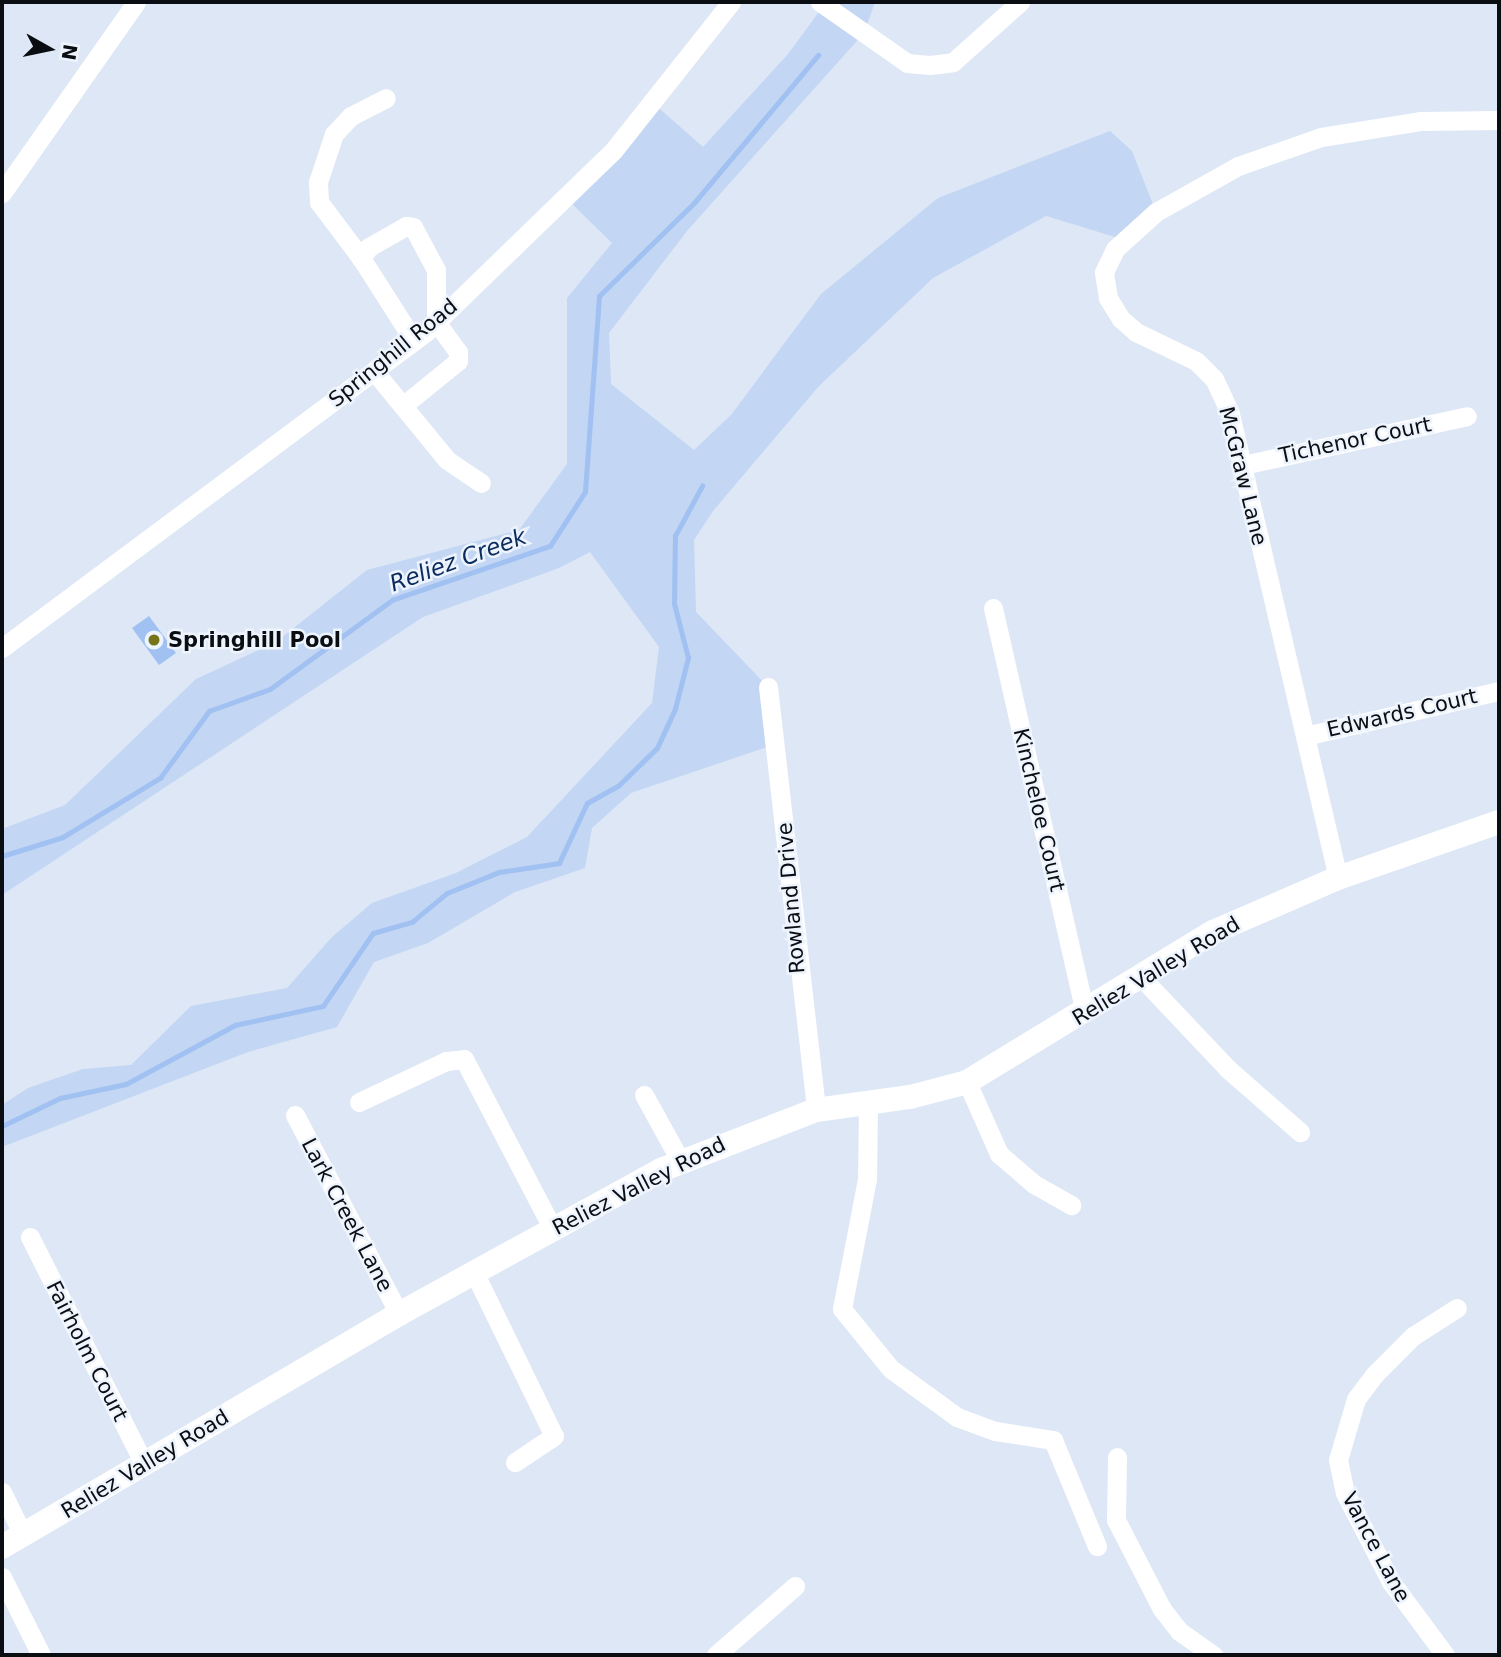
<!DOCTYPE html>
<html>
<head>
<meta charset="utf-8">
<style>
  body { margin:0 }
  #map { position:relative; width:1501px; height:1657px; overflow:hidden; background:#dde7f6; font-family:"DejaVu Sans",sans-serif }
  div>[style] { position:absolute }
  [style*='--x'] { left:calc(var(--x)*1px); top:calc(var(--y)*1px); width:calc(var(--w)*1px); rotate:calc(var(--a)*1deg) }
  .green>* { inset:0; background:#c3d6f3 }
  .water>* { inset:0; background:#a0c1f1 }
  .stream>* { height:4.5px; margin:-2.25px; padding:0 2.25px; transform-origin:2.25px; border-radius:2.25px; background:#a0c1f1 }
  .minor>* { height:19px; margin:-9.5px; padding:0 9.5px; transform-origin:9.5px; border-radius:9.5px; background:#fff }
  .major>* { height:24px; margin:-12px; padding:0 12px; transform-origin:12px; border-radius:12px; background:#fff }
  .dots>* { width:19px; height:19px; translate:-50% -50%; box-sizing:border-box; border:4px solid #eef4fd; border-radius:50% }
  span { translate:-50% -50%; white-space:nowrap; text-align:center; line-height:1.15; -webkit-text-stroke:5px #eef4fd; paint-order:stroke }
  .street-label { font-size:21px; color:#0a0d12 }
  .poi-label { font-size:21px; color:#0a0d12; font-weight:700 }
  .left { translate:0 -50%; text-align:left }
  .water-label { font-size:23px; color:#0a2c5d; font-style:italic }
  .frame { position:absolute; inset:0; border:4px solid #0a0d12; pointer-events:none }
  .north { position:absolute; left:14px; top:14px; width:70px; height:70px; -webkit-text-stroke:5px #eef4fd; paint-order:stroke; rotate:99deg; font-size:19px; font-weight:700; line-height:28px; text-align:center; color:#0a0d12 }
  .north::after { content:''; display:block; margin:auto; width:24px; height:32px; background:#0a0d12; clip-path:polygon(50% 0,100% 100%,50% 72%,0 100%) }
</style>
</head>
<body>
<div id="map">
  <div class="green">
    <div style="clip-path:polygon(820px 2px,875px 2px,864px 33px,687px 231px,609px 333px,611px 384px,694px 450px,731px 415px,821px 294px,938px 198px,1110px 131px,1132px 151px,1156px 212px,1125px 240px,1046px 216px,933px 278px,818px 387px,713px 511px,694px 540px,696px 612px,768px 687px,776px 744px,631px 793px,592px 828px,585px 868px,515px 892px,428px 943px,374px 962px,337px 1027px,248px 1052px,2px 1147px,2px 1105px,28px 1088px,83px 1069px,131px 1065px,191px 1006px,287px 988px,332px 937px,372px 903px,456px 873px,527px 837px,652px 703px,659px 647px,590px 552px,559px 568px,423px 617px,2px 895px,2px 829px,65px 805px,196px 679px,276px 642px,367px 570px,519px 530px,567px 464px,567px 298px,612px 243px,566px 198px,652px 102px,703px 147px,788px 54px,824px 5px)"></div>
  </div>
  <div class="water">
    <div style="clip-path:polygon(149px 616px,176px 653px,159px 665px,132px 628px)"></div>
  </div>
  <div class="stream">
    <div style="--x:2;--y:856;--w:64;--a:-17.3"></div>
    <div style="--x:63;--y:837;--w:114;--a:-31.3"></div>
    <div style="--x:160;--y:778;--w:83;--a:-53.8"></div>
    <div style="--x:209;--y:711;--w:65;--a:-19.8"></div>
    <div style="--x:270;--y:689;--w:151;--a:-36.1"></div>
    <div style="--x:392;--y:600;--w:167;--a:-18.9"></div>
    <div style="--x:550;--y:546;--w:64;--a:-57.1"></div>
    <div style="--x:585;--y:492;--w:196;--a:-85.9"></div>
    <div style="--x:599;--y:296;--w:133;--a:-44.4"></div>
    <div style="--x:694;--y:203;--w:193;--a:-50"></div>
    <div style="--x:2;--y:1126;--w:64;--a:-25.8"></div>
    <div style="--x:60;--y:1098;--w:67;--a:-12"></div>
    <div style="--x:126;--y:1084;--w:124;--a:-28.4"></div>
    <div style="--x:235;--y:1025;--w:90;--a:-12.2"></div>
    <div style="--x:323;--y:1006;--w:88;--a:-55.6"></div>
    <div style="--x:373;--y:933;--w:41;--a:-15.8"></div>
    <div style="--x:412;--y:922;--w:45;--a:-39.6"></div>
    <div style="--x:447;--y:893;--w:56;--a:-22"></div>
    <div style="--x:499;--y:872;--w:61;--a:-8.5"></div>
    <div style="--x:559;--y:863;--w:66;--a:-65"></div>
    <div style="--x:587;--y:803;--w:35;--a:-29"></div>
    <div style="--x:618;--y:786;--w:54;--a:-44.3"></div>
    <div style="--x:657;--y:748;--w:43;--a:-65.2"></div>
    <div style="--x:675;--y:709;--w:53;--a:-75.7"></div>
    <div style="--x:688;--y:658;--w:56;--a:-104.5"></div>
    <div style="--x:674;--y:604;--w:68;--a:-89.2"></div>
    <div style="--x:675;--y:536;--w:57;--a:-61.6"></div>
  </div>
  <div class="minor">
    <div style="--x:820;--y:2;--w:106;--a:35"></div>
    <div style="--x:907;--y:63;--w:23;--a:5"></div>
    <div style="--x:930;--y:65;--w:23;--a:-7"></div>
    <div style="--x:953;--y:62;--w:90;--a:-41.8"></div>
    <div style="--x:2;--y:193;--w:233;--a:-54.9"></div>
    <div style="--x:361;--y:258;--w:70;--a:-126.9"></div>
    <div style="--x:319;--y:202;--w:20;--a:-93"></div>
    <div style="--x:318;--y:182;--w:51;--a:-71.6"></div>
    <div style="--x:334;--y:134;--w:25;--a:-47"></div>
    <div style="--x:351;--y:116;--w:39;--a:-27"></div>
    <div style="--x:374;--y:371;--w:115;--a:50.6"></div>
    <div style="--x:447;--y:460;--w:41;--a:34.1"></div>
    <div style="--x:405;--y:404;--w:68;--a:-39.1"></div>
    <div style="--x:458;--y:361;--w:9;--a:-90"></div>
    <div style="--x:458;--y:352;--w:37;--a:-126"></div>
    <div style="--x:436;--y:322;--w:52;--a:-90"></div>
    <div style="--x:436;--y:270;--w:49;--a:-118.1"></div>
    <div style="--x:413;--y:227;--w:7;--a:-172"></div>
    <div style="--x:406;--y:226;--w:43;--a:150.4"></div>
    <div style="--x:369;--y:247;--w:14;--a:126"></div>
    <div style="--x:361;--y:258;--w:98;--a:57.4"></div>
    <div style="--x:1243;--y:465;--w:229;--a:-12.3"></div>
    <div style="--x:993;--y:608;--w:414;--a:77.2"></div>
    <div style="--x:2;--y:648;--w:529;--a:-36.7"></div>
    <div style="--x:426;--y:332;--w:260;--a:-44.1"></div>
    <div style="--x:613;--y:151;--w:190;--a:-51.6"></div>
    <div style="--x:768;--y:687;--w:426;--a:83.5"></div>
    <div style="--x:1305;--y:736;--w:199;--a:-13.1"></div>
    <div style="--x:1338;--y:878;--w:477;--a:-103.1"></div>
    <div style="--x:1230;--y:413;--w:38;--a:-115"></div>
    <div style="--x:1214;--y:379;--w:25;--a:-135"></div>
    <div style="--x:1196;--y:361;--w:67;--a:-154.2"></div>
    <div style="--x:1136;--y:332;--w:20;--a:-139"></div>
    <div style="--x:1121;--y:319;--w:25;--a:-122"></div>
    <div style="--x:1108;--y:298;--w:26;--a:-99"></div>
    <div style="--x:1104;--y:272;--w:25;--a:-64"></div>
    <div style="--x:1115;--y:249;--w:55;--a:-42.1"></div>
    <div style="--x:1156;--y:212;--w:94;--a:-29.3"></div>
    <div style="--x:1238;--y:166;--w:88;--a:-19.3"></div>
    <div style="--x:1321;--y:137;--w:100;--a:-9.2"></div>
    <div style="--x:1420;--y:121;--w:79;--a:-0.7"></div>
    <div style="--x:1141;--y:977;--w:127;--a:46.6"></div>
    <div style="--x:1228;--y:1069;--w:96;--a:41.2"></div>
    <div style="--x:967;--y:1082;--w:79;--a:66"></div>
    <div style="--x:999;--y:1154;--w:46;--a:40.6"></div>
    <div style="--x:1034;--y:1184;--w:43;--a:29.6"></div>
    <div style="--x:644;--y:1095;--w:77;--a:61.1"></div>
    <div style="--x:359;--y:1102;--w:96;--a:-25.2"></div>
    <div style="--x:446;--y:1061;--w:18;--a:-6"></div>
    <div style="--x:464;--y:1059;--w:192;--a:62.4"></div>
    <div style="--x:868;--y:1102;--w:77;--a:90.7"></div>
    <div style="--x:867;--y:1179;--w:132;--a:100.9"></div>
    <div style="--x:842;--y:1309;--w:77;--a:50.8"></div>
    <div style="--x:891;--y:1369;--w:82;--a:36"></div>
    <div style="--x:957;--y:1417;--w:40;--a:20.2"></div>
    <div style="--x:995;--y:1431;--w:59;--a:8.8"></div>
    <div style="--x:1053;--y:1440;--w:115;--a:67.5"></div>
    <div style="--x:295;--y:1115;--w:225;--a:62.4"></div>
    <div style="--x:30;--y:1237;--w:254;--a:63.3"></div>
    <div style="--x:474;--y:1272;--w:182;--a:64"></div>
    <div style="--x:554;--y:1436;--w:47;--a:146.3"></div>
    <div style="--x:1117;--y:1457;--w:63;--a:90.9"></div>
    <div style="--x:1116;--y:1520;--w:100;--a:62.7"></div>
    <div style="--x:1162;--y:1609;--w:28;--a:52"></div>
    <div style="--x:1179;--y:1631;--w:42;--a:35.2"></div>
    <div style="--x:2;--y:1492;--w:48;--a:64"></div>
    <div style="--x:2;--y:1577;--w:87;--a:63.4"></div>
    <div style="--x:716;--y:1655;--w:105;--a:-41.1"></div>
    <div style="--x:1445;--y:1655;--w:91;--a:-126.5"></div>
    <div style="--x:1391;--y:1582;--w:100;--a:-117.3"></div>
    <div style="--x:1345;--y:1493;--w:34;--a:-102"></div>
    <div style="--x:1338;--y:1460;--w:64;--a:-73.6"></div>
    <div style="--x:1356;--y:1399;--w:31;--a:-53"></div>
    <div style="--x:1375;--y:1374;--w:54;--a:-45"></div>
    <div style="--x:1413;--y:1336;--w:52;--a:-32.5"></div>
  </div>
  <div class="major">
    <div style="--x:2;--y:1547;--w:460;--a:-30.4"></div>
    <div style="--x:399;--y:1314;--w:299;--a:-28.8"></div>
    <div style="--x:661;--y:1170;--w:166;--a:-21.2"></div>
    <div style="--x:816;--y:1110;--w:95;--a:-7.9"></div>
    <div style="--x:910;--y:1097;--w:59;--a:-14.7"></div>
    <div style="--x:967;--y:1082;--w:288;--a:-31.4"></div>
    <div style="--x:1213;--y:932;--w:136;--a:-23.4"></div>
    <div style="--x:1338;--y:878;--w:170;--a:-19.2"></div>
  </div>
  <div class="dots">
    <div style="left:154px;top:640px;background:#767419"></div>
  </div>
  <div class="street-label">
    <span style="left:393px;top:353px;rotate:-39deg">Springhill Road</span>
    <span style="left:1355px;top:440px;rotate:-12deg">Tichenor Court</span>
    <span style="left:1243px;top:476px;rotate:76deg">McGraw Lane</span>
    <span style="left:1402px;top:713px;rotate:-13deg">Edwards Court</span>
    <span style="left:1039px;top:810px;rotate:77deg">Kincheloe Court</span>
    <span style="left:791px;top:898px;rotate:-95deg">Rowland Drive</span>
    <span style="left:1156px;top:971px;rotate:-31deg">Reliez Valley Road</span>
    <span style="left:639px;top:1186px;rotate:-27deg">Reliez Valley Road</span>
    <span style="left:347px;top:1215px;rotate:62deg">Lark Creek Lane</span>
    <span style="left:87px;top:1351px;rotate:63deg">Fairholm Court</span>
    <span style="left:145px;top:1464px;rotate:-31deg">Reliez Valley Road</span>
    <span style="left:1376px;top:1547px;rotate:62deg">Vance Lane</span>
  </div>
  <div class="poi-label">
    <span class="left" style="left:168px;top:640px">Springhill Pool</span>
  </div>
  <div class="water-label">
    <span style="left:458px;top:560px;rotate:-20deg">Reliez Creek</span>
  </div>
  <div class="frame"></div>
  <div class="north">N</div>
</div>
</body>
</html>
